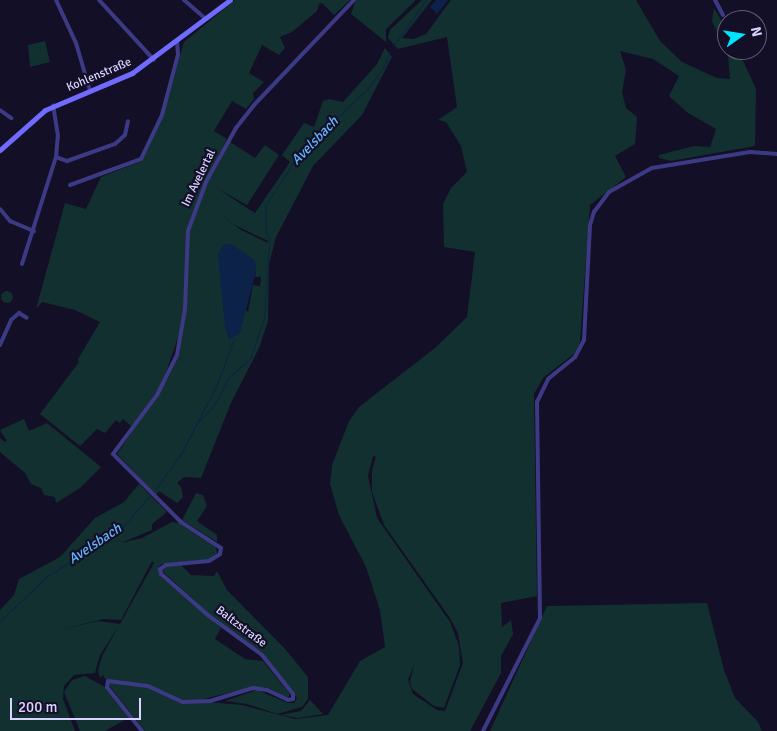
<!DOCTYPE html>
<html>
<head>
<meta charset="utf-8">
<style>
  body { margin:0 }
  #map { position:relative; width:777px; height:731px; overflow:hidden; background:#130f26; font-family:Signika,sans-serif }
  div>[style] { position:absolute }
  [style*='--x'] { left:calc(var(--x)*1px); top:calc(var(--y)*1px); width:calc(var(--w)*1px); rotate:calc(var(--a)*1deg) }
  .green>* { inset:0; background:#12302f }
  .round { border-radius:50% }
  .water>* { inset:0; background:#0c2248 }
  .stream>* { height:1px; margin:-0.5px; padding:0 0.5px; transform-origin:0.5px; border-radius:0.5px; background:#0c2248 }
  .street>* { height:4px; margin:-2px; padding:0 2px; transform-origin:2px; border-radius:2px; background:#3d3a85 }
  .secondary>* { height:5px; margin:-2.5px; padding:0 2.5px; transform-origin:2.5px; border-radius:2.5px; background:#6f6bff }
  span { translate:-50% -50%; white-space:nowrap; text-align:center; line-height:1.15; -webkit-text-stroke:4.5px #130f26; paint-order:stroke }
  .street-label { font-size:12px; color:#d9d4ff }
  .water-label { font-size:14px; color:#62b6ff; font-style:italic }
  .north { position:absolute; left:717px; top:10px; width:50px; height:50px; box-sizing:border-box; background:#130f26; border:1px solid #625e7d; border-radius:50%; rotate:77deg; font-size:14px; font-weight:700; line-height:20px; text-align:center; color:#d9d4ff }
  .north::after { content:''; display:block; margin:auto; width:18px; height:22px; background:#00e5ff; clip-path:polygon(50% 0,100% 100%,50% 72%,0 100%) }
  .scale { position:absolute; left:10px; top:698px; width:131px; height:22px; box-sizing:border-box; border:2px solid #d9d4ff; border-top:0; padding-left:6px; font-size:15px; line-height:18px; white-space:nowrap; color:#d9d4ff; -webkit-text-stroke:4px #130f26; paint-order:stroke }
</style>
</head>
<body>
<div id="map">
  <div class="green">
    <div style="clip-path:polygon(evenodd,235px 0,350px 0,334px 15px,322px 3px,319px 4px,317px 11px,292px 32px,280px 37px,285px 48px,279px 55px,262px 45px,249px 73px,264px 82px,253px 93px,254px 99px,246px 109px,232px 101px,214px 131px,227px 139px,209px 174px,213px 174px,230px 142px,255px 158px,265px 145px,279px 155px,247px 205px,218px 189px,255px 213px,290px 162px,282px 155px,304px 123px,314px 127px,323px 101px,329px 99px,343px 102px,377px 64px,385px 48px,392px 57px,362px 115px,313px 166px,276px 237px,269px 264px,268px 321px,259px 348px,231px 403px,201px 478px,184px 477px,177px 483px,181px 487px,183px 497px,177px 503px,159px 491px,156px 495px,117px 454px,168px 378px,179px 355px,184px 320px,162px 384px,140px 416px,131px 426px,123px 419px,120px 423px,128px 430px,116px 420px,105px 433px,97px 429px,80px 446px,40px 414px,79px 362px,78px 359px,100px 322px,75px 310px,42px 302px,36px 309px,65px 203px,86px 209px,101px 177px,142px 161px,162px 119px,184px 42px,235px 0,209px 205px,235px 225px,268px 241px,268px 243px,241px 230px,209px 205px,235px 0,218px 254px,256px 271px,255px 277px,261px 277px,260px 286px,253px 285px,248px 312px,222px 278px,218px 254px)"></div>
    <div style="clip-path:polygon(356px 0,416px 0,386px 29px,386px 42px,351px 14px)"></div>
    <div style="clip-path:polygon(evenodd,422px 0,432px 0,402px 38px,414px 39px,426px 34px,451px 0,636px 0,660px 41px,682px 62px,717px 78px,730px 79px,728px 55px,712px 21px,714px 8px,727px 30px,727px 50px,738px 50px,756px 89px,755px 146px,671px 161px,659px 158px,659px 155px,694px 146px,710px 147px,716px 129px,688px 113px,669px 96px,679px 76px,653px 59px,620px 51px,626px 70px,622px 92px,626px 108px,637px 117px,635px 144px,615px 156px,626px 177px,590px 205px,580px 342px,575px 353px,543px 378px,534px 394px,537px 596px,501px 603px,502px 627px,511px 620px,513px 634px,501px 656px,501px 673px,470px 731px,145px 731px,108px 684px,111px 681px,148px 685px,105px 679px,103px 675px,100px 678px,98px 671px,102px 656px,154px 563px,152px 561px,121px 620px,103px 619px,59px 630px,98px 621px,120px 624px,100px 655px,95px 673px,74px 675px,64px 686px,63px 699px,75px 731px,0 731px,0 610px,14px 595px,19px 579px,60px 557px,95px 518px,124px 502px,139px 484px,167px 512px,152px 524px,152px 530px,121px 543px,142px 538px,172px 522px,179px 523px,216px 547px,217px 553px,211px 559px,162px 564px,158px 567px,159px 574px,221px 628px,215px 639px,245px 659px,263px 661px,290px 694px,288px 698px,268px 688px,253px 687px,195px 701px,242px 705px,295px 719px,328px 715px,360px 661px,385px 647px,380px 610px,366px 567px,339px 515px,330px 484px,332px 465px,349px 421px,359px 407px,435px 348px,467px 317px,475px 252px,444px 247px,443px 204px,451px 188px,467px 172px,461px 146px,446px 122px,438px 120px,457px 107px,447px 37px,398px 49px,388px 38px,390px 30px,422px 0,373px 456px,376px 457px,372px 470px,372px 492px,384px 525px,450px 618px,458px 633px,463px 663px,445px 711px,437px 710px,413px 694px,408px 680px,414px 665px,410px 682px,412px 689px,434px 706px,444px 708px,460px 665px,459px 646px,450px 622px,377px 518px,368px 476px,373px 456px)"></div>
    <div style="clip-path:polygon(45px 41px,50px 62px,30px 67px,28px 45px)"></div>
    <div class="round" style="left:1px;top:291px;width:12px;height:12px"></div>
    <div style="clip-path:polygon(24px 419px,29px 431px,47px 423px,101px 467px,80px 488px,56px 503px,55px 497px,44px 495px,41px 488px,31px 484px,25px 473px,0 452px,0 438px,5px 442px,7px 441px,0 430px)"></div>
    <div style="clip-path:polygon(196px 493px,203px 495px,207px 506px,197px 521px,217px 535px,217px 542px,182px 520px)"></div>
    <div style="clip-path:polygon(181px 565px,191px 575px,214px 576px,217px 571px,227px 590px,285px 649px,308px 677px,308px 699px,302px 707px,277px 714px,247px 704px,225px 701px,257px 690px,288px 703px,294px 703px,297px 698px,260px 652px,211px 616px,162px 571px,166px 567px)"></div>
    <div style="clip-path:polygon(707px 603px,724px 670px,735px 698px,758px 722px,762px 731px,490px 731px,547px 606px)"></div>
    <div style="clip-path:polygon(85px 676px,105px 687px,130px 717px,105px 731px,80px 731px,64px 692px,72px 680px)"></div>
    <div style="clip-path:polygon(310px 700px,323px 714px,298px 718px,280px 715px,301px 711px)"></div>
  </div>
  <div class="water">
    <div style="clip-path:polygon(436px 0,448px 0,437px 14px,430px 7px)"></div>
    <div style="clip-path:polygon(231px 244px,255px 260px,256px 271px,240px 333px,229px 340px,225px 327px,218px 254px,223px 245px)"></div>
  </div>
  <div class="stream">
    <div style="--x:393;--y:46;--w:57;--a:-54.3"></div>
    <div style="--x:270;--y:241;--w:10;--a:-114"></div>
    <div style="--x:266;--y:232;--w:26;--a:-92"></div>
    <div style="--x:265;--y:206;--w:59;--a:-56.9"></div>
    <div style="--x:297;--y:157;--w:100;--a:-44.2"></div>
    <div style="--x:369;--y:87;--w:26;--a:-54"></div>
    <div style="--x:384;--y:66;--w:16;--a:-68"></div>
    <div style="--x:196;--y:424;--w:24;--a:-45"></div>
    <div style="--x:213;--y:407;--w:34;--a:-62"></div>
    <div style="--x:229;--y:377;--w:28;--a:-41"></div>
    <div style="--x:250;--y:359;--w:43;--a:-71.1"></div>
    <div style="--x:264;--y:318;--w:74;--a:-86.1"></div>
    <div style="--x:0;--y:621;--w:64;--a:-43.7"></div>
    <div style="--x:46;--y:577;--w:90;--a:-32.8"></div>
    <div style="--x:122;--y:528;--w:54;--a:-49.5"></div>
    <div style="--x:157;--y:487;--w:41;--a:-54"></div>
    <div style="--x:181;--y:454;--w:79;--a:-62.8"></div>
    <div style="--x:217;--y:384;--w:48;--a:-69.3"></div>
  </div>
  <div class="street">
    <div style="--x:56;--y:0;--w:47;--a:65.1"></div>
    <div style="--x:76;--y:43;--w:50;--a:73.7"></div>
    <div style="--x:99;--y:0;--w:81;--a:47.5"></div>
    <div style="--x:184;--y:0;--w:29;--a:41"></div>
    <div style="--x:715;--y:0;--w:17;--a:62"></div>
    <div style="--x:0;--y:110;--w:14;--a:36"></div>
    <div style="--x:56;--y:157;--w:12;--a:20"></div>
    <div style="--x:67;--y:161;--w:51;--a:-19.5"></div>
    <div style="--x:115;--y:144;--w:13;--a:-42"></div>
    <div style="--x:125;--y:135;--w:14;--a:-78"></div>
    <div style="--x:70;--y:185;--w:76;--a:-20.1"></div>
    <div style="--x:141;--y:159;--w:49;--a:-64.5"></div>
    <div style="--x:162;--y:115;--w:62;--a:-75.1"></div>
    <div style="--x:178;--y:55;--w:13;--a:-94"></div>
    <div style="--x:0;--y:209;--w:16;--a:50"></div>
    <div style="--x:10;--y:221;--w:26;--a:23"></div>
    <div style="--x:22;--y:264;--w:112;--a:-72.4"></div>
    <div style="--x:56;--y:157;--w:21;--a:-85"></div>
    <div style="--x:58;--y:136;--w:31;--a:-99"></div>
    <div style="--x:0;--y:345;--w:27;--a:-66"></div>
    <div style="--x:11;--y:320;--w:11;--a:-41"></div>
    <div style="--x:19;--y:313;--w:9;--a:32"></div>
    <div style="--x:142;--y:731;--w:56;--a:-128.5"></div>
    <div style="--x:107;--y:687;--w:6;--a:-81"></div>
    <div style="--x:108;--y:681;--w:40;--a:7.1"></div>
    <div style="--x:148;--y:686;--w:38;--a:25"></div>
    <div style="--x:183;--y:702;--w:27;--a:-2"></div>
    <div style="--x:210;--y:701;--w:45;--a:-16.8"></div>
    <div style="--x:253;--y:688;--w:14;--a:8"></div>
    <div style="--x:267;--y:690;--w:23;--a:25"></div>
    <div style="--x:288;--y:700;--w:5;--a:-11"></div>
    <div style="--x:293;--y:699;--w:5;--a:-90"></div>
    <div style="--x:293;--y:694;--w:50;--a:-128.5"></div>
    <div style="--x:262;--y:655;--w:66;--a:-143.7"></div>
    <div style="--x:209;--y:616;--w:64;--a:-138.8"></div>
    <div style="--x:161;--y:574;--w:5;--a:-101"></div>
    <div style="--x:160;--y:569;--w:7;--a:-34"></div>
    <div style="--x:166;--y:565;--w:43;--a:-5.3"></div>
    <div style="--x:209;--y:561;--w:13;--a:-32"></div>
    <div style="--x:220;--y:554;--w:6;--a:-81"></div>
    <div style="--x:221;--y:548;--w:48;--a:-147"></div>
    <div style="--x:181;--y:522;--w:96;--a:-135"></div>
    <div style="--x:113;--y:454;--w:74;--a:-53.3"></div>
    <div style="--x:157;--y:395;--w:45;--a:-63.4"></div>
    <div style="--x:177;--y:355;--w:47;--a:-80.1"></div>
    <div style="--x:185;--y:309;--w:78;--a:-87.8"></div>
    <div style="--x:188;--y:231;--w:52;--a:-69.8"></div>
    <div style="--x:206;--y:182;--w:62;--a:-60.9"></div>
    <div style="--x:236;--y:128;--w:29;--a:-52"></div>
    <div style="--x:254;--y:105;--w:145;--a:-46.4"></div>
    <div style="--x:483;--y:731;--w:127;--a:-63.2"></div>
    <div style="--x:540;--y:618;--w:216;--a:-90.8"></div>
    <div style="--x:537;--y:402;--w:25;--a:-64"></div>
    <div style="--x:548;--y:379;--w:35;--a:-39"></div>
    <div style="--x:575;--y:357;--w:19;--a:-62"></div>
    <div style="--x:584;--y:340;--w:115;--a:-87"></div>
    <div style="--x:590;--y:225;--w:14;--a:-73"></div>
    <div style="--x:594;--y:212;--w:25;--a:-53"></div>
    <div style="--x:609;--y:192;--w:49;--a:-29.2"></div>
    <div style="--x:652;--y:168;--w:99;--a:-9.3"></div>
    <div style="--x:750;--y:152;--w:27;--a:4"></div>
  </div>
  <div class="secondary">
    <div style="--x:0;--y:150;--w:60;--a:-41.6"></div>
    <div style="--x:45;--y:110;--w:95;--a:-23"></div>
    <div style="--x:132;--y:73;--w:122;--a:-36.7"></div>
  </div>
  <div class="street-label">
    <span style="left:99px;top:75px;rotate:-23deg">Kohlenstraße</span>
    <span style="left:199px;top:178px;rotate:-64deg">Im Avelertal</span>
    <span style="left:241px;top:627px;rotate:37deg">Baltzstraße</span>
  </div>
  <div class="water-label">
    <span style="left:315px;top:141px;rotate:-46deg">Avelsbach</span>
    <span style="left:95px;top:544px;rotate:-34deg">Avelsbach</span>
  </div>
  <div class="north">N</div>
  <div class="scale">200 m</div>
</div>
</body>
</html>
